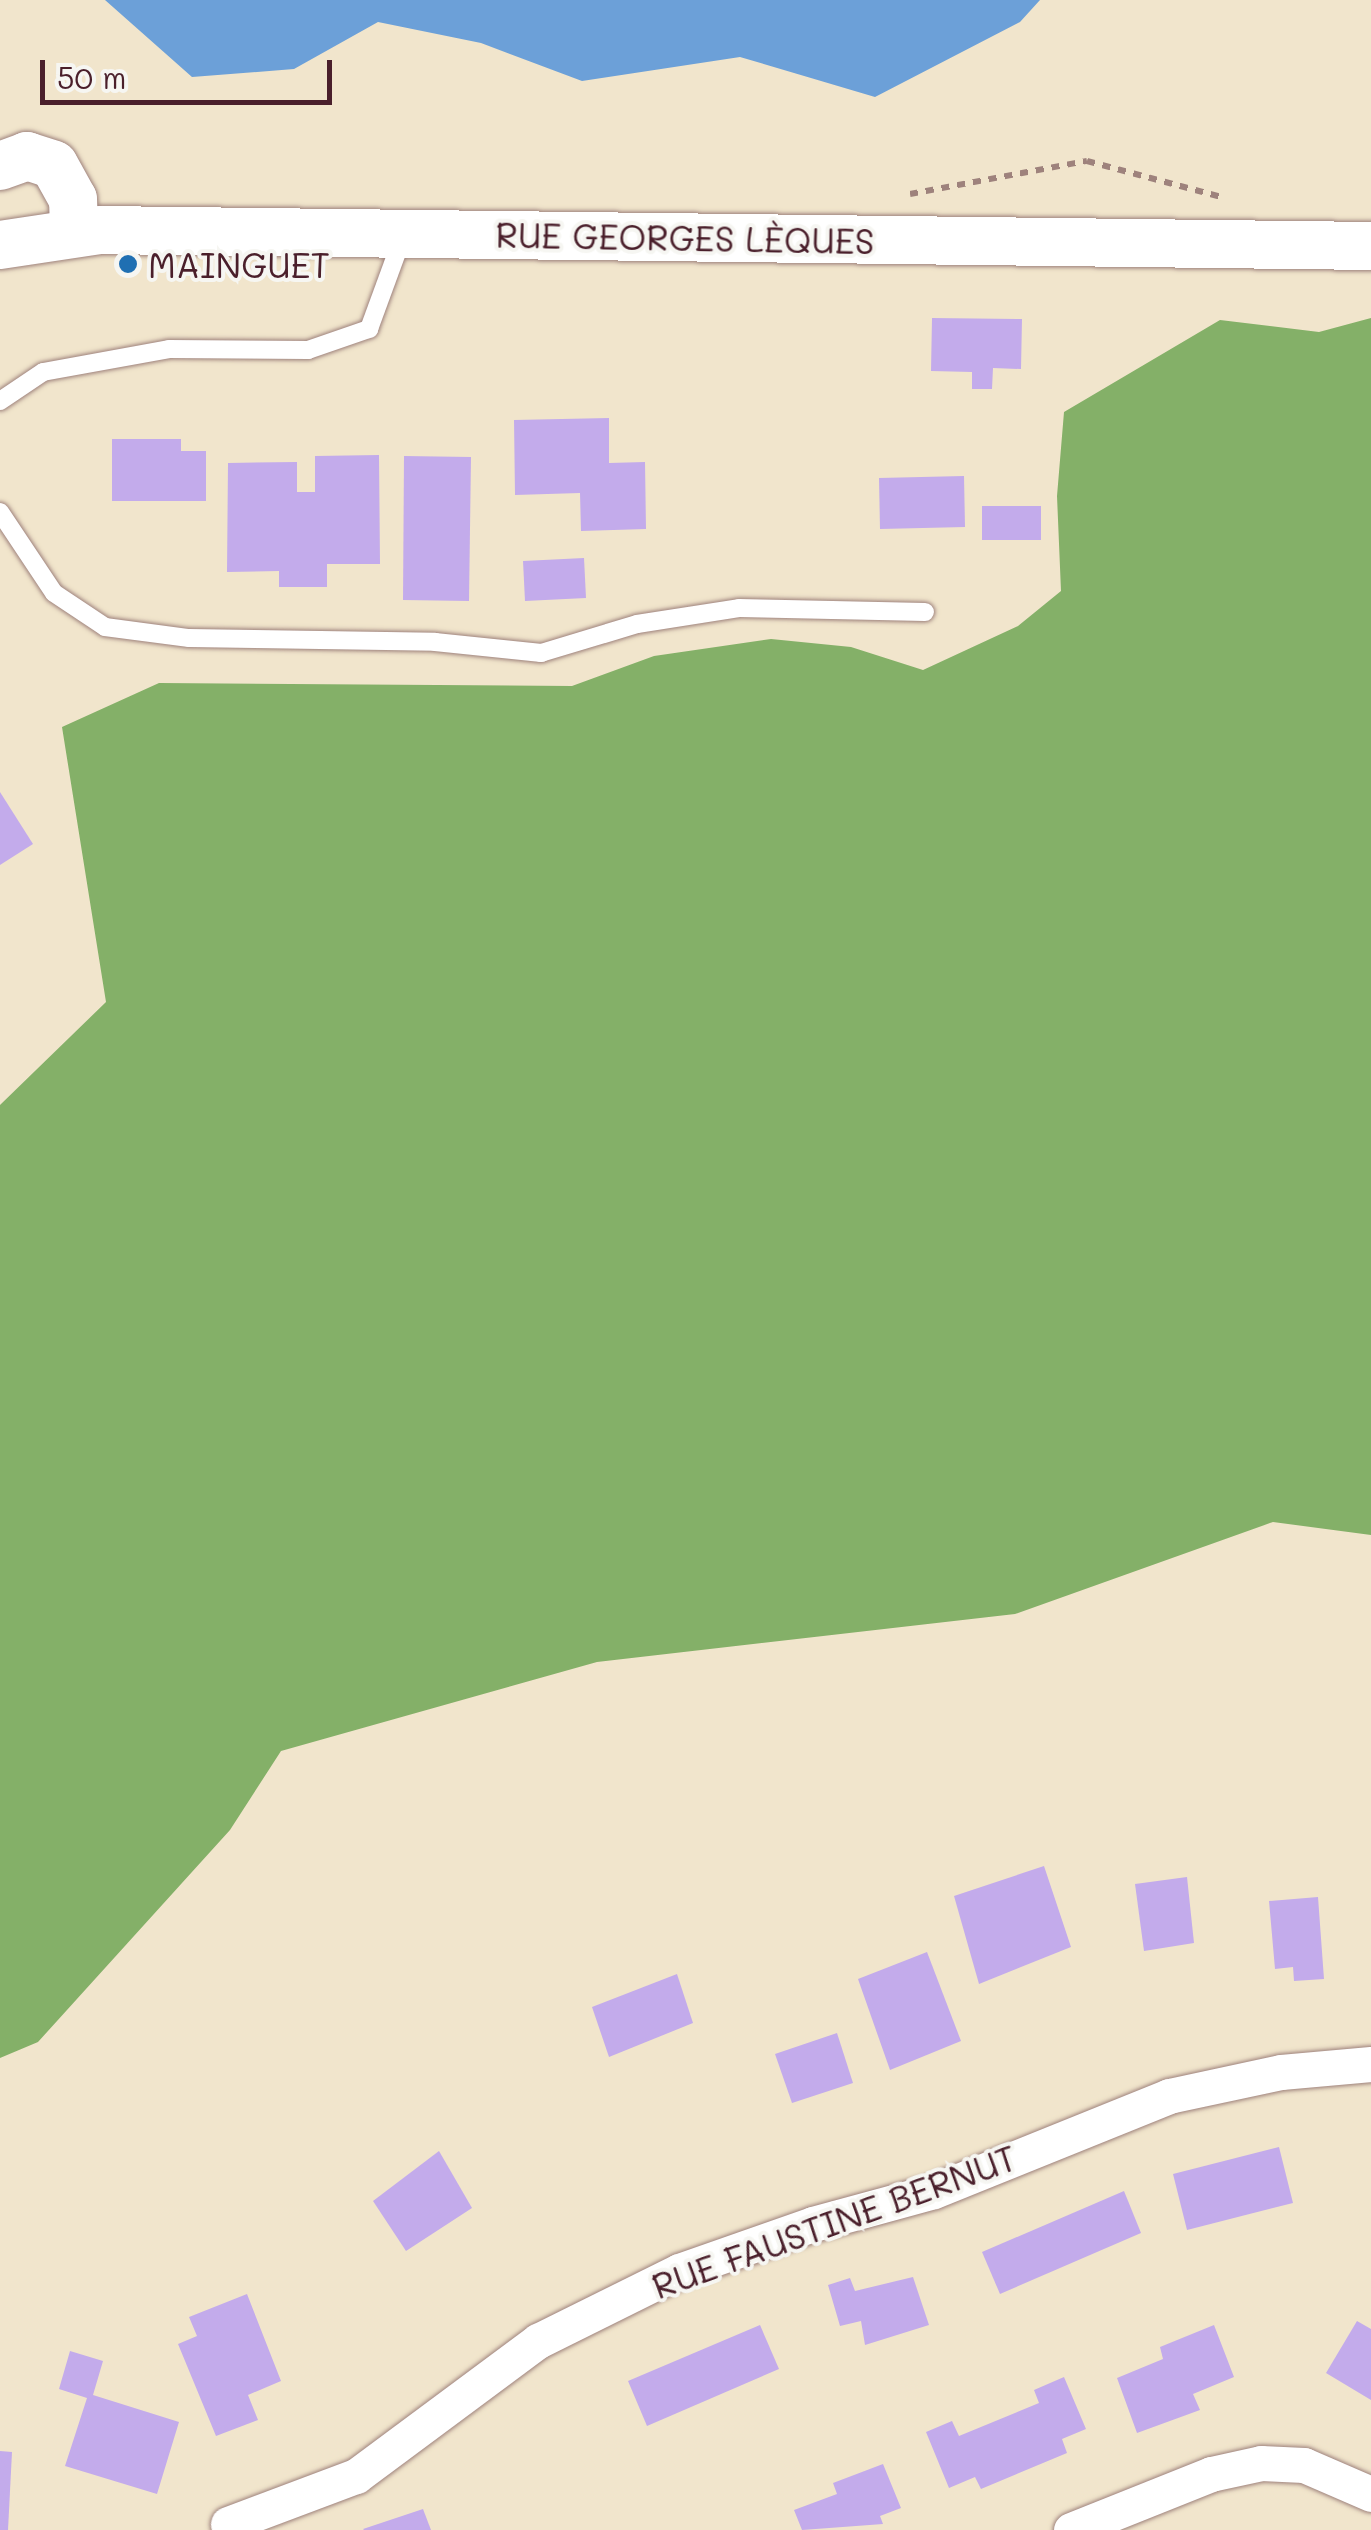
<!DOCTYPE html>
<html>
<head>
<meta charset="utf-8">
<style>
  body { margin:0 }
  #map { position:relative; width:1371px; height:2530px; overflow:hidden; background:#f1e5cc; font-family:Mali,sans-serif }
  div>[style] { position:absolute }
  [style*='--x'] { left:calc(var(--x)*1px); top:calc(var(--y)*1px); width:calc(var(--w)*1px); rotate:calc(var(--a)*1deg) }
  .forest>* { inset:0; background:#84b068 }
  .water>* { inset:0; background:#6ca0d8 }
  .building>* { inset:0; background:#c3abeb }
  .path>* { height:6px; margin-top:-3px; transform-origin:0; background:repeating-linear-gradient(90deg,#9e827c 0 8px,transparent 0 16px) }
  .roads { filter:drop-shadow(0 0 2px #9e827c) drop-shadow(0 0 2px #9e827c) }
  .service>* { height:18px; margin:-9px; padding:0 9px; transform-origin:9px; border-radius:9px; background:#fff }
  .minor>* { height:35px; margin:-17.5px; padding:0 17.5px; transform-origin:17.5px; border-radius:17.5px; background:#fff }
  .secondary>* { height:48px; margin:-24px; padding:0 24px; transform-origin:24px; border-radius:24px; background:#fff }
  .dots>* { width:28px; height:28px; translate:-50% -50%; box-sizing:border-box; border:5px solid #f6f6f2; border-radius:50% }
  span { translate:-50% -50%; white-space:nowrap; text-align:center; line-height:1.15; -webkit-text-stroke:8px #f6f6f2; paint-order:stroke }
  .street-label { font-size:35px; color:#4a1f2b }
  .poi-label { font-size:35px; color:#4a1f2b }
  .left { translate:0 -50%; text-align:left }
  .scale { position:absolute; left:40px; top:60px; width:292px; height:45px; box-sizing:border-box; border:5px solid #4a1f2b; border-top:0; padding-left:12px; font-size:30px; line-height:35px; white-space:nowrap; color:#4a1f2b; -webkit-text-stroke:8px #f6f6f2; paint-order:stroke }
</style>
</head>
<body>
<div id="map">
  <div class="forest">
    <div style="clip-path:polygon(1371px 318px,1371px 1535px,1273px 1522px,1015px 1614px,597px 1662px,281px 1751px,230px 1830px,38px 2042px,0 2058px,0 1105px,106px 1002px,62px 727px,159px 683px,572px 686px,654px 656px,771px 639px,851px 647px,923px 670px,1018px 626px,1061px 591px,1057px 496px,1064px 412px,1220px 320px,1319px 332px)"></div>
  </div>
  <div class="water">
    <div style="clip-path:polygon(105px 0,1040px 0,1020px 22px,875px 97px,740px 57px,582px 81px,481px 43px,378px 22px,294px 69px,192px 77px)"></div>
  </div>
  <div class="building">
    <div style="clip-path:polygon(932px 318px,1022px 319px,1021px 369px,993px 368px,992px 389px,972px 389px,972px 372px,931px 371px)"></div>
    <div style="clip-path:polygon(609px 418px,609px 463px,645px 462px,646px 529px,581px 531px,580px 493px,515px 495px,514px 420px)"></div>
    <div style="clip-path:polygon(112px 439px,181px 439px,181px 451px,206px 451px,206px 501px,112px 501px)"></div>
    <div style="clip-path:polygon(379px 455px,380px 564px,327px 564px,327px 587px,279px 587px,279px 571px,227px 572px,228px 463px,297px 462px,297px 492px,315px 492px,315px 456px)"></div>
    <div style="clip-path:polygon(404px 456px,471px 457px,469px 601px,403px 600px)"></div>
    <div style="clip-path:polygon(964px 476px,965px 527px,880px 529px,879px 478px)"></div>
    <div style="clip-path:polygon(982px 506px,1041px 506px,1041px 540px,982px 540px)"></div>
    <div style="clip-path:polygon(584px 558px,586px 598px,525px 601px,523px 561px)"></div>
    <div style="clip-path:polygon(0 792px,33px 844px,0 865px)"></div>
    <div style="clip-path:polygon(1044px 1866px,1071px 1947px,979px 1984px,954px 1896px)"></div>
    <div style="clip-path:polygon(1187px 1877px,1194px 1943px,1144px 1951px,1135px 1884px)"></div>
    <div style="clip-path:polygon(1318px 1897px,1324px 1979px,1294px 1981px,1293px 1967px,1275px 1969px,1269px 1901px)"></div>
    <div style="clip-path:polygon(927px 1952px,961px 2041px,890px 2070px,858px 1979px)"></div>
    <div style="clip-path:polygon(677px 1974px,693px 2023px,609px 2057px,592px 2007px)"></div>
    <div style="clip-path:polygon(837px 2033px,853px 2083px,792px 2103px,775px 2054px)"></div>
    <div style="clip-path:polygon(1279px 2147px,1293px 2203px,1187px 2230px,1173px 2174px)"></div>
    <div style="clip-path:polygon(439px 2151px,472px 2208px,406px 2251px,373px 2201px)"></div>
    <div style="clip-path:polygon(1124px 2191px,1141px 2233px,1000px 2294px,982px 2252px)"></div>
    <div style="clip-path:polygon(913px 2277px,929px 2325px,865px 2345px,861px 2321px,840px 2326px,828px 2285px,850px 2278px,855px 2291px)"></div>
    <div style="clip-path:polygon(247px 2294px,281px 2381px,248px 2395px,258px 2420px,216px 2436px,178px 2344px,197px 2336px,189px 2317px)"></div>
    <div style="clip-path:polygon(1357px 2321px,1371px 2329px,1371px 2400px,1326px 2373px)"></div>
    <div style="clip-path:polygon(760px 2325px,779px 2369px,647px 2426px,628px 2381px)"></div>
    <div style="clip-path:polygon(1214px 2325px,1234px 2377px,1193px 2394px,1200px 2410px,1137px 2433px,1117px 2378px,1163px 2359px,1160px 2347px)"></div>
    <div style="clip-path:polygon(70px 2351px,103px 2361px,93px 2395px,179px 2422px,157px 2494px,65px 2466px,87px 2398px,59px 2389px)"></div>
    <div style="clip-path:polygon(1064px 2377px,1086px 2429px,1062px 2439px,1067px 2453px,981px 2489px,975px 2477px,949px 2488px,926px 2432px,952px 2421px,959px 2436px,1039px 2403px,1034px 2390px)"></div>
    <div style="clip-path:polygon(0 2451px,12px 2452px,8px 2530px,0 2530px)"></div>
    <div style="clip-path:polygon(883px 2464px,901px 2508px,880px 2516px,883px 2524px,802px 2530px,794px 2510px,837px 2494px,833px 2483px)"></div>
    <div style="clip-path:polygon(423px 2509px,431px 2530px,364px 2530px,363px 2529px)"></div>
  </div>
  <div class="path">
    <div style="--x:910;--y:194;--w:180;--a:-10.6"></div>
    <div style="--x:1087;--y:161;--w:143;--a:15"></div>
  </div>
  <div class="roads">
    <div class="service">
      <div style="--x:0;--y:401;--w:52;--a:-34"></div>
      <div style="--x:43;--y:372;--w:128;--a:-10.3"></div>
      <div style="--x:169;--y:349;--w:139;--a:0.4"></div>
      <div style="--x:308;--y:350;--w:65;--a:-19"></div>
      <div style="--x:369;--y:329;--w:96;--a:-69.9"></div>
      <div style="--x:0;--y:512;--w:97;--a:56.3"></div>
      <div style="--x:54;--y:593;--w:61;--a:33.7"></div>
      <div style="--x:105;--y:627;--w:85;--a:7.5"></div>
      <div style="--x:189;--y:638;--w:246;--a:0.9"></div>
      <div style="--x:435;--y:642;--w:107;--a:5.9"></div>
      <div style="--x:541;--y:653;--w:100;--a:-16.8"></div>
      <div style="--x:637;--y:624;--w:103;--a:-8.9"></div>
      <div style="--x:739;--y:608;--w:186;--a:1.2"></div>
    </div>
    <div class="minor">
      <div style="--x:228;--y:2524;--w:137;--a:-20.6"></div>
      <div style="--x:356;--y:2476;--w:227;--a:-36.6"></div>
      <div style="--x:538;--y:2341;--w:157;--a:-26.4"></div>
      <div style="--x:679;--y:2271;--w:142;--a:-19.3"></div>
      <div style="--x:813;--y:2224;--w:125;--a:-15.3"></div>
      <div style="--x:934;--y:2191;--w:253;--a:-22"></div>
      <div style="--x:1169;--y:2096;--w:115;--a:-12.1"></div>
      <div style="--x:1281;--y:2072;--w:90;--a:-5.1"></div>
      <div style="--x:1071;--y:2530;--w:151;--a:-21.8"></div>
      <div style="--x:1211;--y:2474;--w:51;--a:-12.4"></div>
      <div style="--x:1261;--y:2463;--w:43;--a:2.7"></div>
      <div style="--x:1304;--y:2465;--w:73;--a:23.4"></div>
    </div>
    <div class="secondary">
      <div style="--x:0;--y:166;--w:29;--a:-20"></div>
      <div style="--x:27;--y:156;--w:28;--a:18"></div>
      <div style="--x:54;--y:165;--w:39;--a:61"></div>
      <div style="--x:73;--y:199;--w:34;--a:88"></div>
      <div style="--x:0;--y:245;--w:101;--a:-8.5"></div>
      <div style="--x:100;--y:230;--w:1271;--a:0.72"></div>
    </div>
  </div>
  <div class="dots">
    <div style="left:128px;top:264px;background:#1f6fb2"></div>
  </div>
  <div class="street-label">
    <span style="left:685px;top:237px;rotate:1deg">RUE GEORGES LÈQUES</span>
    <span style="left:834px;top:2221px;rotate:-20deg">RUE FAUSTINE BERNUT</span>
  </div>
  <div class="poi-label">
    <span class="left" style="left:148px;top:264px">MAINGUET</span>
  </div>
  <div class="scale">50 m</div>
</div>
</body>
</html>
